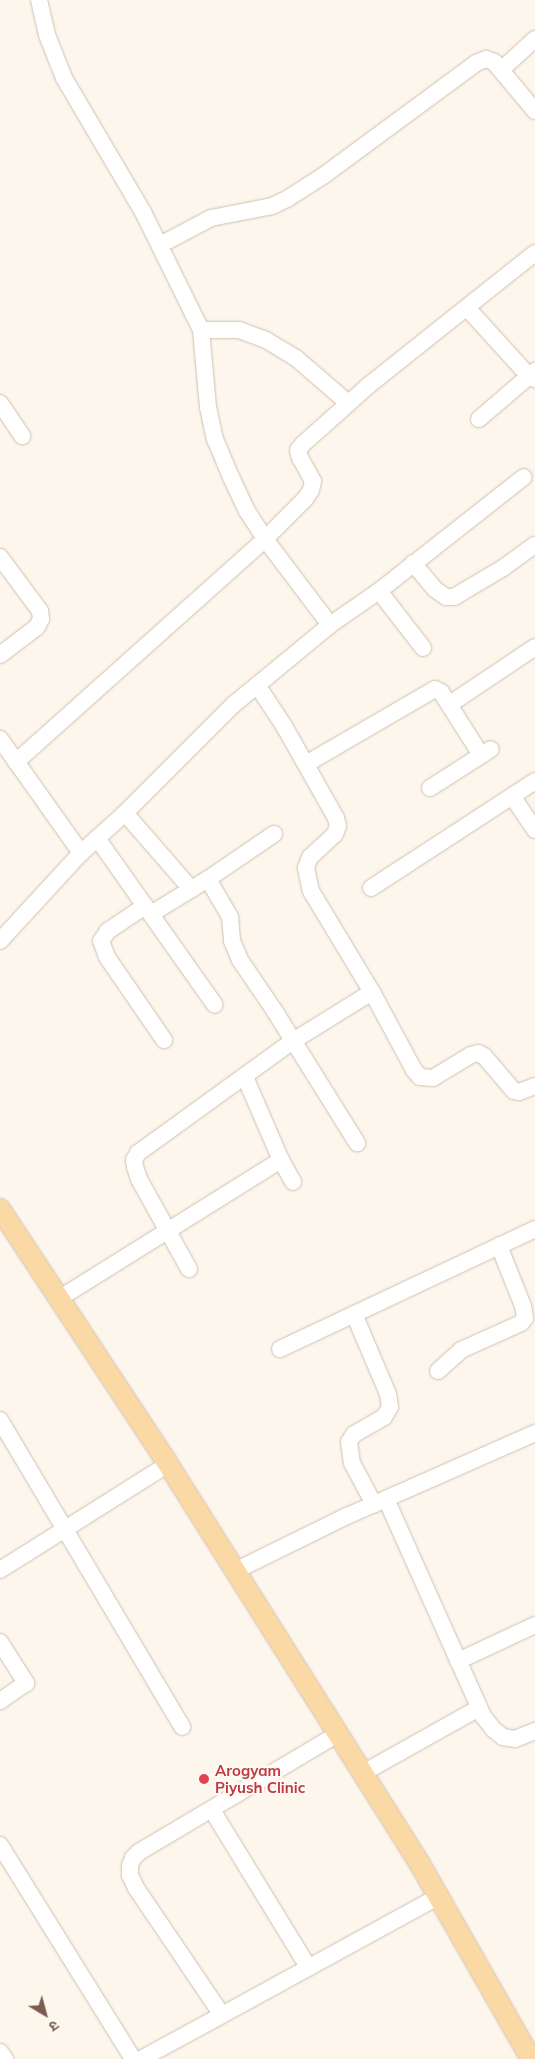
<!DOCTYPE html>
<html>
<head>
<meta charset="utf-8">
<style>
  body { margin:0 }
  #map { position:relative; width:535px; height:2059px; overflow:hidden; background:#fdf6ec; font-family:Mulish,"Noto Sans Devanagari",sans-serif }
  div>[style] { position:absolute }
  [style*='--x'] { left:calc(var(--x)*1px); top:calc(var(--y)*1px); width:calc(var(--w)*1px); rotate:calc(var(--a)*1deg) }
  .roads { filter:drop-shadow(0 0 1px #d1beb0) drop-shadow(0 0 1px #d1beb0) }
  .minor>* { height:16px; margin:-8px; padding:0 8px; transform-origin:8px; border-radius:8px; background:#fff }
  .major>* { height:20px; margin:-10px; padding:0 10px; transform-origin:10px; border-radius:10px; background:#fbd9a5 }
  .dots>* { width:14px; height:14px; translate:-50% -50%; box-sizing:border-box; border:2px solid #fffaf3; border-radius:50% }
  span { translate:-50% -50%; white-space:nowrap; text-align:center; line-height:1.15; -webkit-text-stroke:5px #fffaf3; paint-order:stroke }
  .health-label { font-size:15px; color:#be3a42; font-weight:700 }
  .left { translate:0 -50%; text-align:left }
  .north { position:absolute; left:20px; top:1989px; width:50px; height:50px; -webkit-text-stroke:4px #fffaf3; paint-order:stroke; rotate:143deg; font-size:14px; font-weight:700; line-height:20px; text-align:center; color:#7a5c4d }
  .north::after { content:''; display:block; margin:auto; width:18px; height:22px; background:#7a5c4d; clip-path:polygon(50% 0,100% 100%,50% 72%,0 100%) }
</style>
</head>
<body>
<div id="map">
  <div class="roads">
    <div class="minor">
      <div style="--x:39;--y:0;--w:36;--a:77"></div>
      <div style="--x:47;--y:35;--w:46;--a:68.4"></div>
      <div style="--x:64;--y:78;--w:156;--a:59.5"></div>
      <div style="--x:143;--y:212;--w:131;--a:63.8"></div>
      <div style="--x:201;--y:330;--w:77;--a:84.8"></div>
      <div style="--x:208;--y:407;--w:33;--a:78"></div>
      <div style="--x:215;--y:439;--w:41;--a:67.2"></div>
      <div style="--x:231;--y:477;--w:38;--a:65"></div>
      <div style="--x:247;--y:511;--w:33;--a:57"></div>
      <div style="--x:265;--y:539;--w:108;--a:52.9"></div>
      <div style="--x:501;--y:70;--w:46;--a:-42.4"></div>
      <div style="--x:160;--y:245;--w:58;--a:-27.9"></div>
      <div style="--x:211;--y:218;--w:62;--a:-11.1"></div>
      <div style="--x:272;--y:206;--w:17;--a:-25"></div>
      <div style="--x:287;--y:199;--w:43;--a:-32.6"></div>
      <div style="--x:323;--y:176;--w:190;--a:-36.4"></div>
      <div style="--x:476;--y:63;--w:11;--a:-22"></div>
      <div style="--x:486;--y:59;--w:9;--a:21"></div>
      <div style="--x:494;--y:62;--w:64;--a:50.1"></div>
      <div style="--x:468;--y:309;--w:91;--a:47.7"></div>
      <div style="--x:529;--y:376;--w:7;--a:27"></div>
      <div style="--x:201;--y:330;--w:38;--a:0"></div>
      <div style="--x:239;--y:330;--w:29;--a:20"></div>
      <div style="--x:266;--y:340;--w:35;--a:31"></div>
      <div style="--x:296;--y:358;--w:69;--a:40.9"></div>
      <div style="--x:0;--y:403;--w:40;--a:56"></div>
      <div style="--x:479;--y:419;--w:74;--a:-40.6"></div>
      <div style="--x:0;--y:557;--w:67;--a:53.5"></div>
      <div style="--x:40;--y:611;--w:8;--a:83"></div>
      <div style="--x:41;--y:619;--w:9;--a:117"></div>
      <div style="--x:37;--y:627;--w:46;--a:142.9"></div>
      <div style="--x:413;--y:563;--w:35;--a:50"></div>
      <div style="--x:436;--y:590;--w:12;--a:35"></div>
      <div style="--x:446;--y:597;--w:8;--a:0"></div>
      <div style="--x:454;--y:597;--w:57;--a:-30.6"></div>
      <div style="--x:503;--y:568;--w:39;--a:-36"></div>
      <div style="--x:379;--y:591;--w:72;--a:52.3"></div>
      <div style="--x:257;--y:685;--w:49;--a:56.6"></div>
      <div style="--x:284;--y:726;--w:106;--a:60.5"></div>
      <div style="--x:336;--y:818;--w:8;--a:76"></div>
      <div style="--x:338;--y:826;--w:9;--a:111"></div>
      <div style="--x:335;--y:834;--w:34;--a:137"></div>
      <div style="--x:310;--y:857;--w:12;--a:110"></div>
      <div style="--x:306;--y:868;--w:24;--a:78"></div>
      <div style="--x:311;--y:891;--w:118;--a:58.9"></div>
      <div style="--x:372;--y:992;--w:89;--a:61.7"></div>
      <div style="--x:414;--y:1070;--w:9;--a:49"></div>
      <div style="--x:420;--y:1077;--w:13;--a:4"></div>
      <div style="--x:433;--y:1078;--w:44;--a:-31.2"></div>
      <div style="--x:471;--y:1055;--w:7;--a:-16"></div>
      <div style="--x:478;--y:1053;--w:7;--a:27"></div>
      <div style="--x:484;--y:1056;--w:46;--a:49.4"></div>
      <div style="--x:514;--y:1091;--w:5;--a:11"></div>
      <div style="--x:519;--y:1092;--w:17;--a:-21"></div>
      <div style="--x:450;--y:704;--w:102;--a:-33.8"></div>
      <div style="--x:0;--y:739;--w:140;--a:54.6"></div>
      <div style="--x:16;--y:762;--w:334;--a:-41.8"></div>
      <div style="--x:265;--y:539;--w:57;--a:-45"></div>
      <div style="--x:305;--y:499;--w:11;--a:-56"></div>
      <div style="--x:311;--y:490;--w:9;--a:-77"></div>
      <div style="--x:313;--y:481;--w:26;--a:-119"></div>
      <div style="--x:300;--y:458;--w:8;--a:-104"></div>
      <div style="--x:298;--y:450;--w:8;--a:-50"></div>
      <div style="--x:303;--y:444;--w:89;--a:-41.8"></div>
      <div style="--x:369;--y:385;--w:212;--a:-38.5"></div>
      <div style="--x:306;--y:764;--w:149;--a:-30.2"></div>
      <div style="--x:435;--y:689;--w:7;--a:27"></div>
      <div style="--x:441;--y:692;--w:75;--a:57.6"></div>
      <div style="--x:430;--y:788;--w:72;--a:-32.6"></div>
      <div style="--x:512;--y:796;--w:41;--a:55.9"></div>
      <div style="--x:125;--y:813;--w:101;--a:49"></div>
      <div style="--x:97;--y:838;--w:204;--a:54.8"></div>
      <div style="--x:208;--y:879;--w:44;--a:59.9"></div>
      <div style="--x:230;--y:917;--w:24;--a:85"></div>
      <div style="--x:232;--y:941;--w:21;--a:67"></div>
      <div style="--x:240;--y:960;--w:60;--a:55.8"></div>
      <div style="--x:274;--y:1010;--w:157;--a:58"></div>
      <div style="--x:371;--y:888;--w:196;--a:-33.1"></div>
      <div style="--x:145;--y:906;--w:45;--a:146"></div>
      <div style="--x:108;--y:931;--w:12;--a:125"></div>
      <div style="--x:101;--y:941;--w:17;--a:69"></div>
      <div style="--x:107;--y:957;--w:101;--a:55.5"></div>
      <div style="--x:151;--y:914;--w:67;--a:-31.6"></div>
      <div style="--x:208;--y:879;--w:80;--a:-34.3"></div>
      <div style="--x:0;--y:941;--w:120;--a:-47.4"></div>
      <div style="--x:81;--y:853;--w:59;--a:-42.3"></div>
      <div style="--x:125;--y:813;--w:153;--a:-45"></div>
      <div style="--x:233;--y:705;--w:126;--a:-39.5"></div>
      <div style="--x:330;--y:625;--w:60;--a:-34.8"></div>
      <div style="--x:379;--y:591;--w:184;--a:-38.2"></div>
      <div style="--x:245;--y:1077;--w:90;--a:66.6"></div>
      <div style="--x:281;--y:1160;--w:25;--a:61"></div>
      <div style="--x:189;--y:1269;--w:103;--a:-119.1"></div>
      <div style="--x:139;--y:1179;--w:13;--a:-108"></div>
      <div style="--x:135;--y:1167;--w:7;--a:-98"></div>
      <div style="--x:134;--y:1160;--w:8;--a:-60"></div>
      <div style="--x:138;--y:1153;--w:191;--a:-35.9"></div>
      <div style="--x:293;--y:1041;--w:93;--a:-31.8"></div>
      <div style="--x:60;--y:1298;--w:261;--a:-32"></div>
      <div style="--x:354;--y:1314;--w:87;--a:67"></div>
      <div style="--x:388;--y:1394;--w:13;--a:81"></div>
      <div style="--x:390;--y:1407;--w:12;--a:121"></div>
      <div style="--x:384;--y:1417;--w:34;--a:150"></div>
      <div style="--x:354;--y:1434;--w:9;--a:122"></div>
      <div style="--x:349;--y:1442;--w:21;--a:82"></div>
      <div style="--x:352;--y:1463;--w:47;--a:61.8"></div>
      <div style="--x:280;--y:1349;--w:282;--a:-25.2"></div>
      <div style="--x:438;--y:1371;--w:31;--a:-42"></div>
      <div style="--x:461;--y:1350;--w:66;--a:-24.2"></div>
      <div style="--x:521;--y:1323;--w:6;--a:-51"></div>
      <div style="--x:525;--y:1318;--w:12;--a:-99"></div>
      <div style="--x:523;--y:1306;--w:65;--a:-111.8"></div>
      <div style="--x:0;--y:1420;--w:357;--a:59.3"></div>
      <div style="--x:386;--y:1499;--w:238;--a:65.9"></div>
      <div style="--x:483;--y:1716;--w:16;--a:52"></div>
      <div style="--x:493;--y:1729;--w:13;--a:39"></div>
      <div style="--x:503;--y:1737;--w:12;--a:9"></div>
      <div style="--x:515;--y:1739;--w:22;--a:-22"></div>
      <div style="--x:0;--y:1570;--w:199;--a:-32.2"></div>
      <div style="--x:235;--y:1571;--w:125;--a:-26.2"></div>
      <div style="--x:347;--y:1516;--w:206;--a:-23.8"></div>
      <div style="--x:0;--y:1642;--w:49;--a:57.6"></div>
      <div style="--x:26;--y:1683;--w:32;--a:145"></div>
      <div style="--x:458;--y:1661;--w:85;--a:-25.1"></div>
      <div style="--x:363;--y:1773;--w:133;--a:-29.3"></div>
      <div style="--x:212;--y:1810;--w:185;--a:58.5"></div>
      <div style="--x:0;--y:1845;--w:252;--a:58.1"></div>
      <div style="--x:222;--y:2015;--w:247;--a:-28.7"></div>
      <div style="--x:0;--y:2052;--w:9;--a:54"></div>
      <div style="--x:141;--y:2059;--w:92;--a:-28.5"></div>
      <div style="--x:222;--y:2015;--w:153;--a:-124.1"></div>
      <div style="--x:136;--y:1888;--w:14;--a:-115"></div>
      <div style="--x:130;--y:1875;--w:9;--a:-90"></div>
      <div style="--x:130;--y:1866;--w:9;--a:-69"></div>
      <div style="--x:133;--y:1858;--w:8;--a:-45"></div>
      <div style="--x:139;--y:1852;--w:231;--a:-30.7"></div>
    </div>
    <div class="major">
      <div style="--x:0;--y:1209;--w:305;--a:56.6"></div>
      <div style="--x:168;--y:1464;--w:475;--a:57.8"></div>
      <div style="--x:421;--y:1866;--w:222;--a:60.3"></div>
    </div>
  </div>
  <div class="dots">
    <div style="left:204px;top:1779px;background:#e0444e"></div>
  </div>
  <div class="health-label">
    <span class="left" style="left:215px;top:1779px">Arogyam<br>Piyush Clinic</span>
  </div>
  <div class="north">उ</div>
</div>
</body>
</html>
